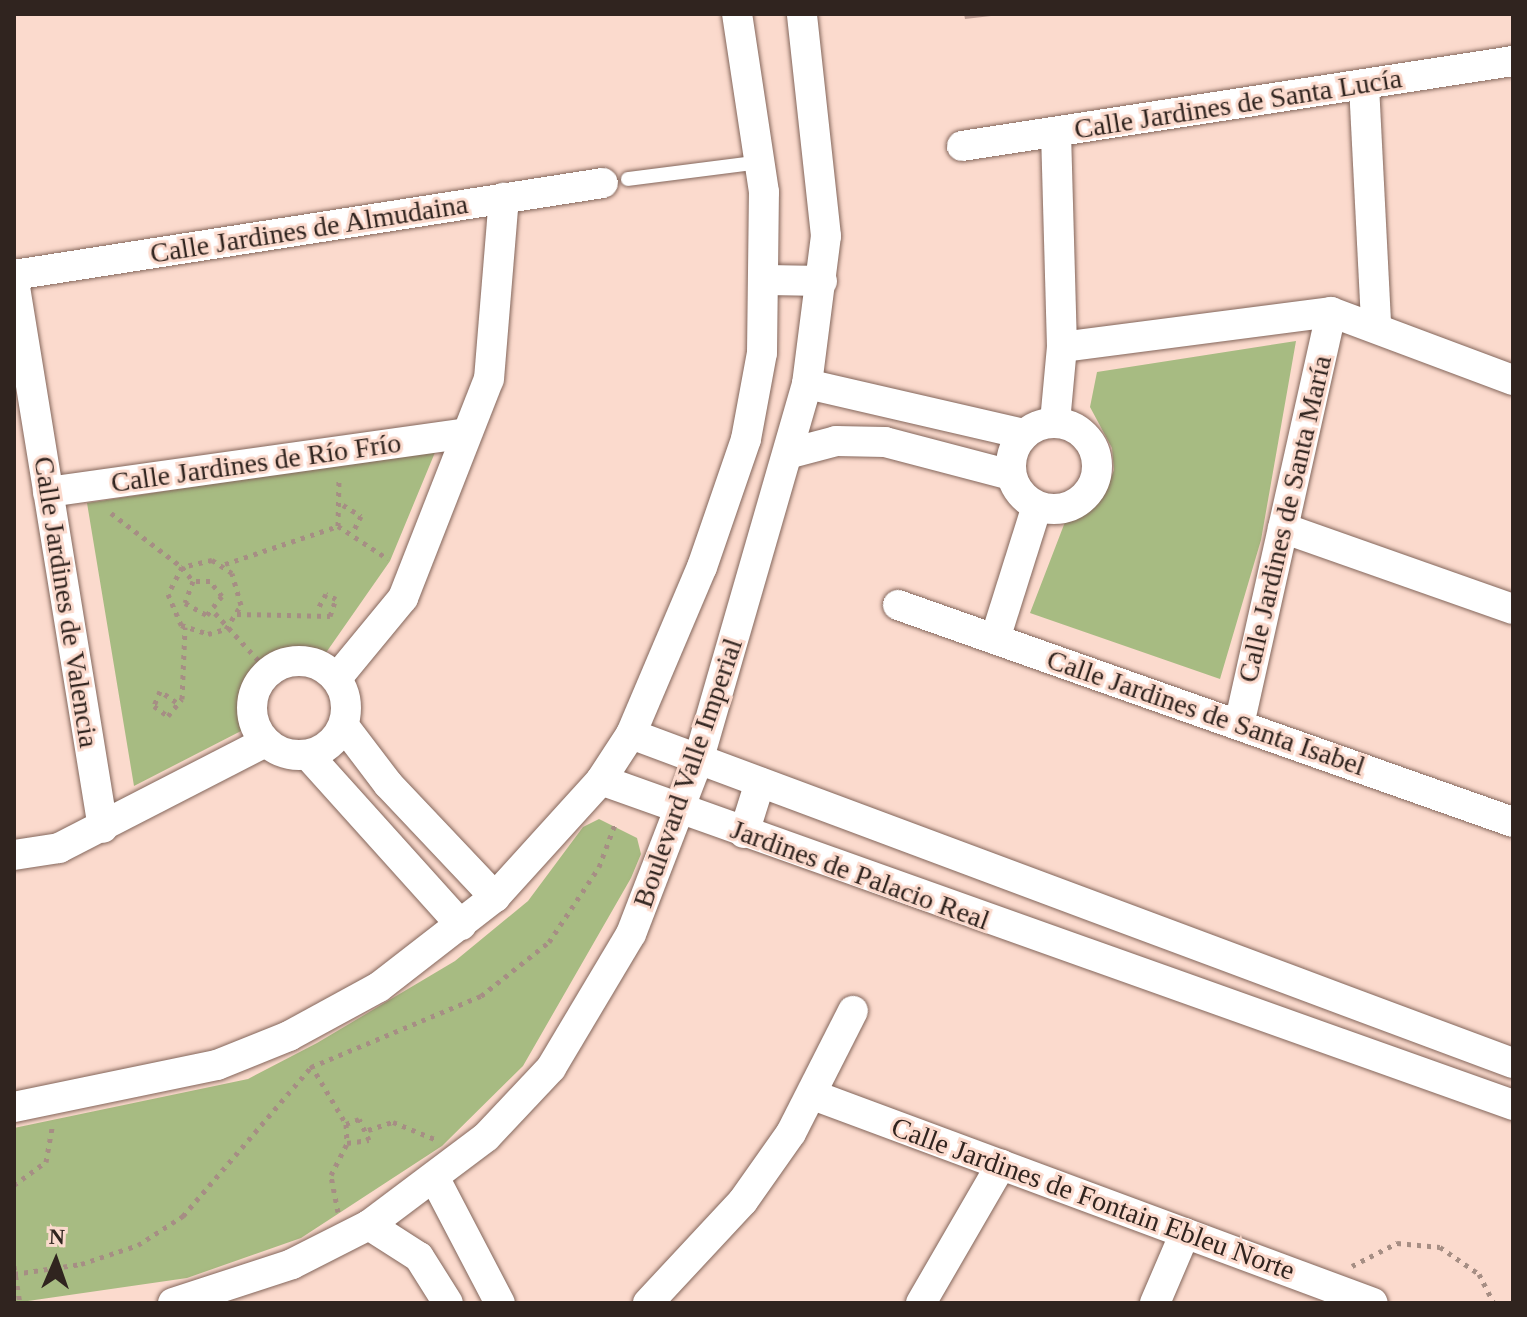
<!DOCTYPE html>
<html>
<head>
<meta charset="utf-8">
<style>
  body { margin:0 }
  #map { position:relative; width:1527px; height:1317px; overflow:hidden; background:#fbdacd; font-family:"Times New Roman",serif }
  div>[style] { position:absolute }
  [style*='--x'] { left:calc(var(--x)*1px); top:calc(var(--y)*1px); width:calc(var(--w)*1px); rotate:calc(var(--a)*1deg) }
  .green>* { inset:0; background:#a7bb82 }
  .building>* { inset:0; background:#bd9d94 }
  .path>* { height:5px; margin-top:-2.5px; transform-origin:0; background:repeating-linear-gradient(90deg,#a68e84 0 4px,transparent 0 10px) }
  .roads { filter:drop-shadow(0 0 2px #83665b) drop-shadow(0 0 2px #83665b) }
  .service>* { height:14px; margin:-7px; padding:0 7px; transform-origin:7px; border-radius:7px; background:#fff }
  .minor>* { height:30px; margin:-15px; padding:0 15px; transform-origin:15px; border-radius:15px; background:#fff }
  .minor>.ring { margin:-15px; padding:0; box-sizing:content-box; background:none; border:30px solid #fff; border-radius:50% }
  span { translate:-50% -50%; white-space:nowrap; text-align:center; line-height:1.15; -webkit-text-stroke:6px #fbdacd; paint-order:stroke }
  .street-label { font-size:28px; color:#30241f }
  .frame { position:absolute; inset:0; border:16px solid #30241f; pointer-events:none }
  .north { position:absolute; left:16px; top:1221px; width:80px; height:80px; -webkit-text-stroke:6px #fbdacd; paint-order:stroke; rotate:2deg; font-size:22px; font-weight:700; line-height:32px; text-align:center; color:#30241f }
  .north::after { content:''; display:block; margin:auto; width:28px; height:36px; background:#30241f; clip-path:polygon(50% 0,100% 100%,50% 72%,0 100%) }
</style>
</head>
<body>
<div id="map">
  <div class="green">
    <div style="clip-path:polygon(1296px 341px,1261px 540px,1220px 679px,1030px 613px,1065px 522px,1106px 491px,1114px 470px,1112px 448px,1090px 407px,1097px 372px)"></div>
    <div style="clip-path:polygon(436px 450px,390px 561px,323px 657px,293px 651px,262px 663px,247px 687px,243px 730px,134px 786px,87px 503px)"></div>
    <div style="clip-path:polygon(599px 819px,637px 838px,641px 854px,631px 878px,523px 1066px,442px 1146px,301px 1238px,187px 1278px,14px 1303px,14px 1128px,248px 1079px,317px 1043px,455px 961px,528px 901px,583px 827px)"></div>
  </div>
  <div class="building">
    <div style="clip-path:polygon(964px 14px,991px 14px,991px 16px,965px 19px)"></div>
  </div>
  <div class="path">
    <div style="--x:343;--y:505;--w:21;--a:31"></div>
    <div style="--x:361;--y:516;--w:18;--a:117"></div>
    <div style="--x:111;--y:513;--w:89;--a:37.3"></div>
    <div style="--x:182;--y:567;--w:30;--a:117"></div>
    <div style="--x:168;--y:594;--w:34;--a:67"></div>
    <div style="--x:181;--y:625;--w:28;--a:18"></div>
    <div style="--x:208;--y:634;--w:19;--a:-16"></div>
    <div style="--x:226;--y:629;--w:28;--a:-58"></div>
    <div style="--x:241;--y:605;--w:33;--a:-106"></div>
    <div style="--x:232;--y:573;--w:24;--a:-147"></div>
    <div style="--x:212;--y:560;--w:31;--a:167"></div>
    <div style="--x:182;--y:567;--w:18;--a:52"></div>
    <div style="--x:193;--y:581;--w:23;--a:110"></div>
    <div style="--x:185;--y:603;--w:25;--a:29"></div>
    <div style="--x:207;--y:615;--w:24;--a:-52"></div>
    <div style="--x:222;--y:596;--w:19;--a:-129"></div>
    <div style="--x:210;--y:581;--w:17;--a:180"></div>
    <div style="--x:338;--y:526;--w:60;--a:33.4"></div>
    <div style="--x:225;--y:564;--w:119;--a:-18.6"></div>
    <div style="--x:338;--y:526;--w:46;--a:-88.8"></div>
    <div style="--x:215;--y:613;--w:65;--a:47.5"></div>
    <div style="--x:237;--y:614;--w:93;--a:1.2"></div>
    <div style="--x:330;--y:616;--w:18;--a:-71"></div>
    <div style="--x:336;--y:599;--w:11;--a:-153"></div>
    <div style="--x:326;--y:594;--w:18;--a:119"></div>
    <div style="--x:176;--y:702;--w:19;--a:-145"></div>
    <div style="--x:160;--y:691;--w:16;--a:112"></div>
    <div style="--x:154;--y:706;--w:17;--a:36"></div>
    <div style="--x:168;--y:716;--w:22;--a:-51"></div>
    <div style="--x:182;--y:699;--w:72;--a:-87.6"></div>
    <div style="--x:311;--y:1065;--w:69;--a:59.3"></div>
    <div style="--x:346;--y:1124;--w:19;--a:87"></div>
    <div style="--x:347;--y:1143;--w:22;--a:-8"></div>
    <div style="--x:369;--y:1140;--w:23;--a:-115"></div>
    <div style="--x:359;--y:1119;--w:14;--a:159"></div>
    <div style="--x:368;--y:1130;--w:26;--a:-18"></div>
    <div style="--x:393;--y:1122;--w:48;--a:22.2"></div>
    <div style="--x:14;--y:1185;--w:39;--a:-36"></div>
    <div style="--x:46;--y:1162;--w:39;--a:-80"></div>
    <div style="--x:338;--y:1212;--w:38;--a:-101"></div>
    <div style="--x:331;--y:1175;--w:36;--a:-63"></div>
    <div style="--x:14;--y:1266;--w:37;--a:81"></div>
    <div style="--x:1352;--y:1266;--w:51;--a:-27.1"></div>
    <div style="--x:1397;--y:1243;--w:43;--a:5.3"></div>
    <div style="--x:1440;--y:1247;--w:47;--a:34.7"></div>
    <div style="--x:1479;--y:1274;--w:33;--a:63"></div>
    <div style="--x:14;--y:1274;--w:68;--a:-8.5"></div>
    <div style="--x:81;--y:1264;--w:60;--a:-18.4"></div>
    <div style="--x:138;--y:1245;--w:54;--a:-32.8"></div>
    <div style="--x:183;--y:1216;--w:196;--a:-49.3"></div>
    <div style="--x:311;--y:1067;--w:184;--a:-22.7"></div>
    <div style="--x:481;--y:996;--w:87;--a:-38.5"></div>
    <div style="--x:549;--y:942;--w:90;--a:-56.3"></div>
    <div style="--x:599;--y:867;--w:46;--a:-69.6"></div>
  </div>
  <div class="roads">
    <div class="service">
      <div style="--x:628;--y:179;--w:134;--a:-7.3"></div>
    </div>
    <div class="minor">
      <div style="--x:1364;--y:85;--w:239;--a:87.1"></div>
      <div style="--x:962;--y:146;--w:558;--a:-8.77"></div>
      <div style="--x:14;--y:275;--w:596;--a:-8.88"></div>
      <div style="--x:768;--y:280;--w:54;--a:1.1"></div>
      <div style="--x:14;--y:281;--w:554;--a:80.76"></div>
      <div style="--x:1062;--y:347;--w:271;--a:-7.4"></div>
      <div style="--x:1331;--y:312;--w:194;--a:20.5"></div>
      <div style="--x:807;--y:384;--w:223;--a:13"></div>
      <div style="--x:1055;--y:422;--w:75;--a:-84.7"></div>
      <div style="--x:1062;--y:347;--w:215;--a:-91.6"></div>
      <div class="ring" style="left:1011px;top:423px;width:56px;height:56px"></div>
      <div style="--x:791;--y:453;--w:47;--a:-14.9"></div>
      <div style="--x:836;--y:441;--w:49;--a:1.2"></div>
      <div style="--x:885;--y:442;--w:130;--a:14.7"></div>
      <div style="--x:48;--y:492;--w:419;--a:-8"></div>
      <div style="--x:1283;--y:528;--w:244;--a:19.4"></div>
      <div style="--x:898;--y:605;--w:652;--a:19.44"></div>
      <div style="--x:995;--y:639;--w:139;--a:-72.5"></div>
      <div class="ring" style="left:252px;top:661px;width:64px;height:64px"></div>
      <div style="--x:337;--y:678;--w:104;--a:-50.5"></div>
      <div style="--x:403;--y:598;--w:235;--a:-68.6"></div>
      <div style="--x:489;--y:379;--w:182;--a:-85.3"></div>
      <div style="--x:1239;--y:725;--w:423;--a:-77.4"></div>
      <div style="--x:344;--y:726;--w:73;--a:52.8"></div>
      <div style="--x:388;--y:784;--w:156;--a:46.6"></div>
      <div style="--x:631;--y:734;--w:941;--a:20.46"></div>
      <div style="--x:308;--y:755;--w:229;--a:48"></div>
      <div style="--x:601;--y:780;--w:968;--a:19.61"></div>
      <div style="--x:744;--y:833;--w:53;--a:-72.6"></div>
      <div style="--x:14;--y:855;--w:46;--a:-8.8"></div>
      <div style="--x:59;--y:848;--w:232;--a:-27.2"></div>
      <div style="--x:813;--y:1095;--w:597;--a:20.38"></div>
      <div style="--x:14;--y:1107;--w:207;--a:-11.7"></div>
      <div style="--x:217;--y:1065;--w:78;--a:-21.9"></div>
      <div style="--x:289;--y:1036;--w:102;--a:-28.6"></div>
      <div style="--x:379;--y:987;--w:147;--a:-37.8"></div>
      <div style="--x:495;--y:897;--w:158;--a:-47.8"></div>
      <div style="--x:601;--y:780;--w:55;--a:-56.9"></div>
      <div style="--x:631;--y:734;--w:181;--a:-67"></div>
      <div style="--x:702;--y:567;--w:135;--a:-71"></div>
      <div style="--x:746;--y:439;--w:87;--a:-79.5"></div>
      <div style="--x:762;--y:353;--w:161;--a:-89.3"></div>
      <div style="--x:764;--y:192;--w:180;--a:-98.6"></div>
      <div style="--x:434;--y:1177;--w:142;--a:62.4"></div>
      <div style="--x:369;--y:1225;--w:59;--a:32.6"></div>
      <div style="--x:419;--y:1257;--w:54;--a:57.8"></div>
      <div style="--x:173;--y:1303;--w:125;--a:-18.1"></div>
      <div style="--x:292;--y:1264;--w:86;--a:-26.9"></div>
      <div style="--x:369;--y:1225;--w:146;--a:-36.9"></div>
      <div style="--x:486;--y:1137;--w:95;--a:-46.7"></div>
      <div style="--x:551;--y:1068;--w:156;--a:-59.2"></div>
      <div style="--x:631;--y:934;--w:189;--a:-68.9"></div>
      <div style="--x:699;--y:758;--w:389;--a:-73.9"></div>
      <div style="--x:807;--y:384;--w:149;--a:-82.7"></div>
      <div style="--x:826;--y:236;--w:223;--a:-96.2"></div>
      <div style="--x:648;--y:1303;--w:139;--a:-47"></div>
      <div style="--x:743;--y:1201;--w:83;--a:-54.8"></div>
      <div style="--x:791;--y:1133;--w:137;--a:-63.1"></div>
      <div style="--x:921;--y:1303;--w:160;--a:-59.9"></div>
      <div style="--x:1155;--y:1303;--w:76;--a:-66.8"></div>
    </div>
  </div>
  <div class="street-label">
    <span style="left:1238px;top:104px;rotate:-9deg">Calle Jardines de Santa Lucía</span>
    <span style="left:309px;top:229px;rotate:-9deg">Calle Jardines de Almudaina</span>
    <span style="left:256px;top:463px;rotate:-8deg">Calle Jardines de Río Frío</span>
    <span style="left:1285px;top:519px;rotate:-77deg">Calle Jardines de Santa María</span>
    <span style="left:66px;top:602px;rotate:81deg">Calle Jardines de Valencia</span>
    <span style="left:1206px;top:713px;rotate:19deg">Calle Jardines de Santa Isabel</span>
    <span style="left:688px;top:773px;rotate:-71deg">Boulevard Valle Imperial</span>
    <span style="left:860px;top:875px;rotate:20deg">Jardines de Palacio Real</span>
    <span style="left:1093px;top:1199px;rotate:20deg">Calle Jardines de Fontain Ebleu Norte</span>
  </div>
  <div class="frame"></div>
  <div class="north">N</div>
</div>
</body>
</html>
